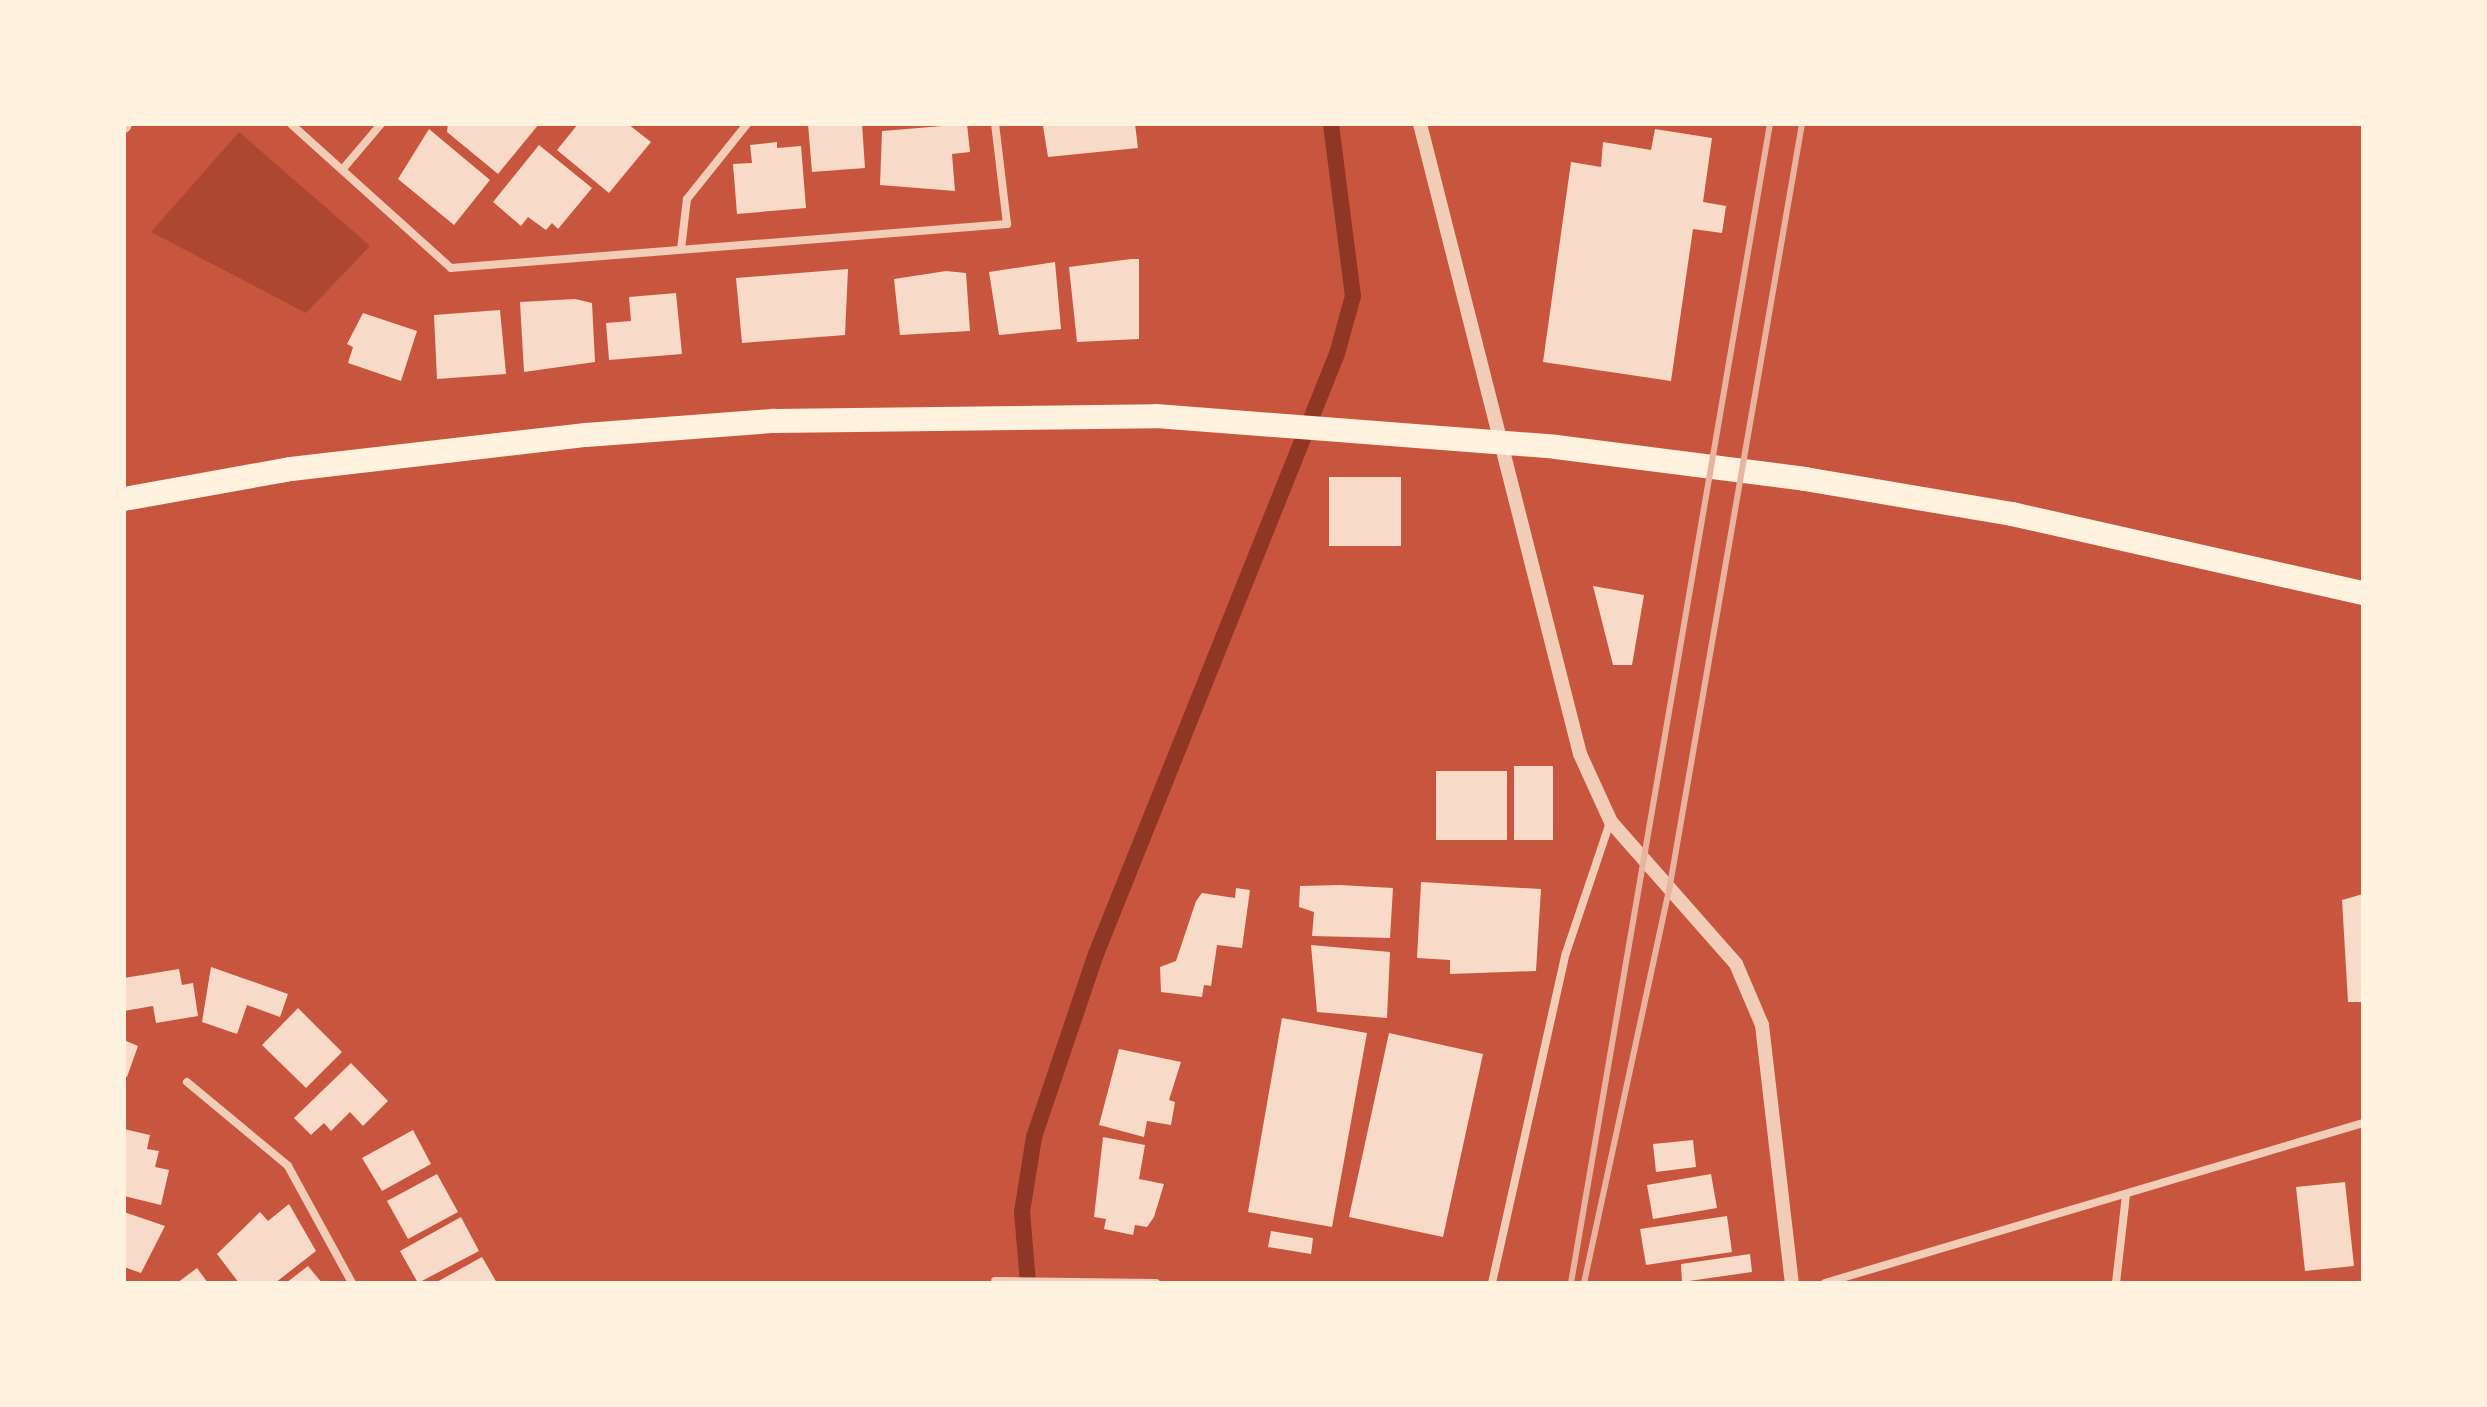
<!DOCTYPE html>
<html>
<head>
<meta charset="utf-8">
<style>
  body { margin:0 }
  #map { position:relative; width:2487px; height:1407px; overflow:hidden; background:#c8553d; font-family:Arial,sans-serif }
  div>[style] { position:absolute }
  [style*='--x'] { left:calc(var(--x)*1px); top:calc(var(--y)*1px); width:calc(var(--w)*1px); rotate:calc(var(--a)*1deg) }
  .green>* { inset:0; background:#ae4732 }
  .stream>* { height:16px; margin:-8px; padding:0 8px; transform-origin:8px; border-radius:8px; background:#8f3625 }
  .building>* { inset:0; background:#f7dbc8 }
  .minor>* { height:8px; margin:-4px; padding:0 4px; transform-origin:4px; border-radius:4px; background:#f1ccb7 }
  .tertiary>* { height:14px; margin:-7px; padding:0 7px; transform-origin:7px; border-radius:7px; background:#f1ccb7 }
  .motorway>* { height:24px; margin:-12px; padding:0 12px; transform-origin:12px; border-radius:12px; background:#fff3e0 }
  .rail>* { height:6px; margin:-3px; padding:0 3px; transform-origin:3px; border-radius:3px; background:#e9b49f }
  span { translate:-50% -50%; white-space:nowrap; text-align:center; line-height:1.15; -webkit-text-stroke:8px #fff3e0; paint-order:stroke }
  .frame { position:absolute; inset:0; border:126px solid #fff3e0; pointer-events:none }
</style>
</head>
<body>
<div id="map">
  <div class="green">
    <div style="clip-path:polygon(239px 132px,370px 246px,306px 313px,151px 232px)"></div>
  </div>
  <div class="stream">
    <div style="--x:1028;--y:1283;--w:71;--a:-94.8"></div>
    <div style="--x:1022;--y:1212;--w:76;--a:-80.9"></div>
    <div style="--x:1034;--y:1137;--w:193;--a:-71.3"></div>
    <div style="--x:1096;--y:954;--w:647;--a:-68.12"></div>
    <div style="--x:1337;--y:354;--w:60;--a:-74.6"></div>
    <div style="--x:1353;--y:296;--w:173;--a:-97.3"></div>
  </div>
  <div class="building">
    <div style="clip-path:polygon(448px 124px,539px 124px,498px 174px,447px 132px)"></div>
    <div style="clip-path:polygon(578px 124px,628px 124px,651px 142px,609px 193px,557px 150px)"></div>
    <div style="clip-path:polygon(808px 124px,862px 124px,865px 168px,812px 172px)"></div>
    <div style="clip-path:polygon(967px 124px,970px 152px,952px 154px,955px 191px,880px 185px,882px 131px)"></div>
    <div style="clip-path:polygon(1135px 124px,1138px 148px,1048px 157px,1043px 126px)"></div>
    <div style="clip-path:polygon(429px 129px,490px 180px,454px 225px,398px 179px)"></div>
    <div style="clip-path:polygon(1655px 129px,1712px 138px,1703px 202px,1726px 206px,1722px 233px,1693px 229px,1671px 381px,1543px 362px,1571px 162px,1601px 167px,1603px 142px,1651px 150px)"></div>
    <div style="clip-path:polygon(777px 142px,777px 148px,801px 146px,806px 208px,737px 214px,733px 164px,752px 163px,750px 145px)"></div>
    <div style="clip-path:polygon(539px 145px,592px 188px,558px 229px,552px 223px,546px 230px,528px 217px,521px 226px,493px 202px)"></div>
    <div style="clip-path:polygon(1131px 259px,1139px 259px,1139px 339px,1077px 342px,1069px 267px)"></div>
    <div style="clip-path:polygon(1055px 262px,1061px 329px,999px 335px,989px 272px)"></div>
    <div style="clip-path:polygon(848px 269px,845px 335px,742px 343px,736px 278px)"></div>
    <div style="clip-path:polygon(946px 271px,966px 273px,970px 331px,900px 335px,894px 279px)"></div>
    <div style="clip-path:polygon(676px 293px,682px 354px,609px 360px,606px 323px,631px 321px,629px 297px)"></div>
    <div style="clip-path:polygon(575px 299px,592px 303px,595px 362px,524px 372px,520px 302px)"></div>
    <div style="clip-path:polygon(500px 310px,506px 374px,437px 379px,434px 315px)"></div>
    <div style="clip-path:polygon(363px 313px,417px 331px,401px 381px,348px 363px,353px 347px,347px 344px)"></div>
    <div style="clip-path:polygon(1329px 477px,1401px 477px,1401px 546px,1329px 546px)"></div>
    <div style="clip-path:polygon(1593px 586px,1644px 595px,1632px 665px,1613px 665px)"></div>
    <div style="clip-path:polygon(1514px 766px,1553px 766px,1553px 840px,1514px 840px)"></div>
    <div style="clip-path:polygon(1436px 771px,1507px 771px,1507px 840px,1436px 840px)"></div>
    <div style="clip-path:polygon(1421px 882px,1541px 889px,1536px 971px,1450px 974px,1450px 960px,1417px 958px)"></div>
    <div style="clip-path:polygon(1340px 885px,1393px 888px,1390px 938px,1312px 936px,1314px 912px,1299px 907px,1300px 886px)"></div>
    <div style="clip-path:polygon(1236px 888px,1250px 890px,1242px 948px,1217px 945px,1211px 986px,1204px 985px,1202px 997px,1161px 992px,1160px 967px,1176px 961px,1196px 901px,1202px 893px,1235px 898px)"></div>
    <div style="clip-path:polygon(2363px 894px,2363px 1002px,2348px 1002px,2342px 900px)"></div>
    <div style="clip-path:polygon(1311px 945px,1390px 952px,1387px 1018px,1317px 1012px)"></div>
    <div style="clip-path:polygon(211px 967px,288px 994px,280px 1017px,247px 1005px,237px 1034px,202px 1022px)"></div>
    <div style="clip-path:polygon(179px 969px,182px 985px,193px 983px,198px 1016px,156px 1023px,153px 1006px,124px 1011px,124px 978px)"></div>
    <div style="clip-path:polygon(298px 1008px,342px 1052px,306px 1088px,262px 1045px)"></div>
    <div style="clip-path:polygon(1282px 1018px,1367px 1033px,1332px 1227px,1248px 1212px)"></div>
    <div style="clip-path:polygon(1389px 1033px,1483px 1054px,1443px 1237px,1349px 1217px)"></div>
    <div style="clip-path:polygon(124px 1040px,138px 1046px,127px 1077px,124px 1076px)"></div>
    <div style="clip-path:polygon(1119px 1049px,1181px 1062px,1169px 1100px,1175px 1102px,1171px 1125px,1147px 1121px,1144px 1137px,1099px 1125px)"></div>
    <div style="clip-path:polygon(351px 1063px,388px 1101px,363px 1126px,350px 1112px,331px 1131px,324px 1123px,311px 1135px,294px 1118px)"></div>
    <div style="clip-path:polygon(124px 1129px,150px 1135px,147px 1149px,159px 1151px,155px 1167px,169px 1170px,161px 1205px,124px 1196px)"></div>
    <div style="clip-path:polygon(413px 1130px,431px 1164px,382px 1191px,362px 1158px)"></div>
    <div style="clip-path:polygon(1103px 1137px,1145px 1145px,1139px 1179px,1164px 1184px,1154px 1217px,1147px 1227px,1135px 1225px,1133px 1235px,1104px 1229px,1106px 1219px,1094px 1217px)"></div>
    <div style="clip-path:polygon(1693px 1140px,1696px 1167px,1656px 1172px,1653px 1144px)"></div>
    <div style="clip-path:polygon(437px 1174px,458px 1212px,408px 1239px,387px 1201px)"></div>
    <div style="clip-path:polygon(1711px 1174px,1717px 1208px,1653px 1219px,1647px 1185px)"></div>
    <div style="clip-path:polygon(2345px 1182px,2354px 1266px,2305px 1271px,2296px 1187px)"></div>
    <div style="clip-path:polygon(289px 1204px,316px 1251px,275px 1283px,239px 1283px,217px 1254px,260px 1212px,268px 1221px)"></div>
    <div style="clip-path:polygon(124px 1212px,165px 1226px,141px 1273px,124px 1267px)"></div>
    <div style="clip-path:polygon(1727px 1216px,1732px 1252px,1646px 1265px,1640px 1229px)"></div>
    <div style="clip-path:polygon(461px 1217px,479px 1251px,418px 1283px,400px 1251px)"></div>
    <div style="clip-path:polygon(1271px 1231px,1313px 1238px,1311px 1254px,1268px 1247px)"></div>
    <div style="clip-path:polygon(1750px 1254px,1752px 1272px,1682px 1282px,1681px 1264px)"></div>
    <div style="clip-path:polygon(482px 1257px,497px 1283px,435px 1283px)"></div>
    <div style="clip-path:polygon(308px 1266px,322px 1283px,286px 1283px)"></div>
    <div style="clip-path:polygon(197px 1268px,208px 1283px,177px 1283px)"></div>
  </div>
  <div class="minor">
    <div style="--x:291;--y:124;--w:215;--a:42"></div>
    <div style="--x:451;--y:268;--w:558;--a:-4.52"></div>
    <div style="--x:1007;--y:224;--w:101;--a:-96.8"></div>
    <div style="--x:342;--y:170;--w:60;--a:-49.7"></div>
    <div style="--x:681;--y:249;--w:50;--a:-83.2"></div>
    <div style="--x:687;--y:199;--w:96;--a:-51.3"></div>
    <div style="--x:187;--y:1082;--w:131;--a:39.7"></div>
    <div style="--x:288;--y:1166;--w:133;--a:61.3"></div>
    <div style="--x:995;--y:1281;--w:161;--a:0.7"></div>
    <div style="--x:1492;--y:1283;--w:338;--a:-77.4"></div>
    <div style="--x:1566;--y:953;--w:138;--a:-71.4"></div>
    <div style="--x:1825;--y:1283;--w:561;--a:-16.56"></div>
    <div style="--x:2116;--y:1283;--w:89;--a:-83.5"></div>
  </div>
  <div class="tertiary">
    <div style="--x:1420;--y:124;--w:650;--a:75.75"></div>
    <div style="--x:1580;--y:754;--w:75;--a:65.5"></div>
    <div style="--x:1611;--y:822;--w:189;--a:48.6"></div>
    <div style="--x:1736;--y:964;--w:66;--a:66.9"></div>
    <div style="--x:1762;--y:1025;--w:260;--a:83.4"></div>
    <div style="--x:124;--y:126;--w:2;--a:-63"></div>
  </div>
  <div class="motorway">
    <div style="--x:124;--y:499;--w:170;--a:-10.2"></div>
    <div style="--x:291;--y:469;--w:297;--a:-6.6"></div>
    <div style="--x:586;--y:435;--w:189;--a:-4.3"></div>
    <div style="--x:774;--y:421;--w:382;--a:-0.7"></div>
    <div style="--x:1156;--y:416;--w:401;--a:4.4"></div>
    <div style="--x:1556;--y:447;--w:251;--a:7.3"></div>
    <div style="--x:1805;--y:479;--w:210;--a:9.6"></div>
    <div style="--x:2012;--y:514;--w:360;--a:12.7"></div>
  </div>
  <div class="rail">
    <div style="--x:1571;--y:1283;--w:1176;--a:-80.26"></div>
    <div style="--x:1584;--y:1283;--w:407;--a:-77.8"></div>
    <div style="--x:1670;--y:885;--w:772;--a:-80.16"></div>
  </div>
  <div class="frame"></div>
</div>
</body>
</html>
